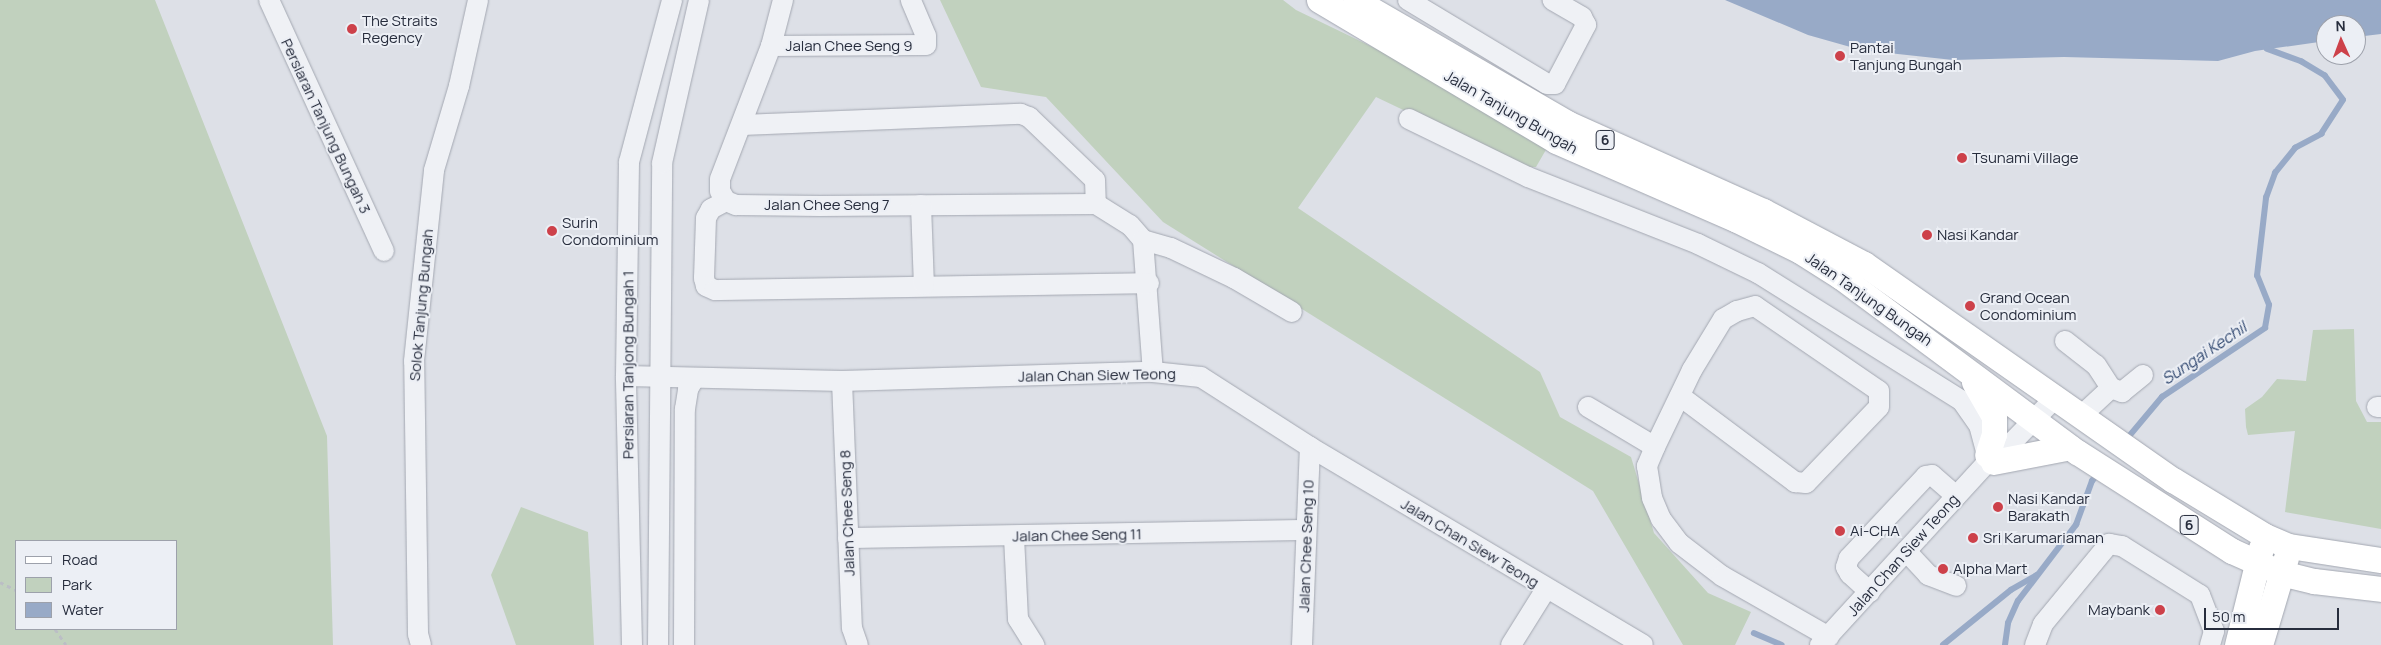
<!DOCTYPE html>
<html>
<head>
<meta charset="utf-8">
<style>
  body { margin:0 }
  #map { position:relative; width:2381px; height:645px; overflow:hidden; background:#dde0e7; font-family:Manrope,sans-serif }
  div>[style] { position:absolute }
  [style*='--x'] { left:calc(var(--x)*1px); top:calc(var(--y)*1px); width:calc(var(--w)*1px); rotate:calc(var(--a)*1deg) }
  .green>* { inset:0; background:#c1d1be }
  .water>* { inset:0; background:#98aac7 }
  .stream>* { height:5.5px; margin:-2.75px; padding:0 2.75px; transform-origin:2.75px; border-radius:2.75px; background:#98aac7 }
  .path>* { height:3px; margin-top:-1.5px; transform-origin:0; background:repeating-linear-gradient(90deg,#bbbec5 0 4px,transparent 0 8px) }
  .roads { filter:drop-shadow(0 0 1px #a3a7b1) drop-shadow(0 0 1px #a3a7b1) }
  .minor>* { height:20px; margin:-10px; padding:0 10px; transform-origin:10px; border-radius:10px; background:#eff1f5 }
  .major>* { height:25px; margin:-12.5px; padding:0 12.5px; transform-origin:12.5px; border-radius:12.5px; background:#fff }
  .dots>* { width:14px; height:14px; translate:-50% -50%; box-sizing:border-box; border:2px solid #eceff5; border-radius:50% }
  span { translate:-50% -50%; white-space:nowrap; text-align:center; line-height:1.15; -webkit-text-stroke:4px #eceff5; paint-order:stroke }
  .shield-label span { padding:1px 4px; background:#eceff5; border:1px solid; border-radius:4px; -webkit-text-stroke-width:0 }
  .shield-label { font-size:14px; color:#272d3d; font-weight:700 }
  .poi-label { font-size:15px; color:#272d3d }
  .left { translate:0 -50%; text-align:left }
  .right { translate:-100% -50%; text-align:right }
  .street-label { font-size:15px; color:#272d3d }
  .water-label { font-size:16px; color:#314870; font-style:italic }
  .legend { position:absolute; left:15px; top:540px; width:162px; height:90px; box-sizing:border-box; background:#eceff5; border:1px solid #9da1ab; margin:0; padding:6px 9px; list-style:none; font-size:15px; color:#272d3d }
  .legend li { display:flex; align-items:center; gap:10px; height:25px }
  .legend b { width:25px; border:1px solid #9da1ab }
  .north { position:absolute; left:2316px; top:15px; width:50px; height:50px; box-sizing:border-box; background:#eceff5; border:1px solid #9da1ab; border-radius:50%; rotate:358deg; font-size:14px; font-weight:700; line-height:20px; text-align:center; color:#272d3d }
  .north::after { content:''; display:block; margin:auto; width:18px; height:22px; background:#cd414a; clip-path:polygon(50% 0,100% 100%,50% 72%,0 100%) }
  .scale { position:absolute; left:2204px; top:608px; width:135px; height:22px; box-sizing:border-box; border:2px solid #272d3d; border-top:0; padding-left:6px; font-size:15px; line-height:18px; white-space:nowrap; color:#272d3d; -webkit-text-stroke:4px #eceff5; paint-order:stroke }
</style>
</head>
<body>
<div id="map">
  <div class="green">
    <div style="clip-path:polygon(evenodd,0 0,155px 0,327px 436px,333px 645px,0 645px,0 0,176px 541px,176px 629px,16px 629px,16px 541px,176px 541px)"></div>
    <div style="clip-path:polygon(940px 0,1283px 0,1296px 10px,1447px 83px,1547px 148px,1536px 167px,1523px 167px,1376px 97px,1298px 208px,1540px 372px,1560px 417px,1631px 457px,1654px 533px,1708px 593px,1751px 612px,1735px 645px,1683px 645px,1593px 491px,1163px 222px,1046px 97px,981px 87px)"></div>
    <div style="clip-path:polygon(2354px 329px,2356px 401px,2367px 422px,2381px 422px,2381px 529px,2285px 512px,2295px 431px,2248px 435px,2246px 427px,2245px 409px,2262px 397px,2277px 379px,2306px 381px,2313px 330px)"></div>
    <div style="clip-path:polygon(521px 507px,588px 532px,594px 645px,516px 645px,491px 575px)"></div>
  </div>
  <div class="water">
    <div style="clip-path:polygon(1725px 0,2381px 0,2381px 34px,2356px 37px,2356px 25px,2326px 25px,2326px 41px,2255px 51px,2218px 61px,2064px 57px,1953px 60px,1861px 50px,1808px 35px)"></div>
  </div>
  <div class="stream">
    <div style="--x:2126;--y:440;--w:56;--a:-50.1"></div>
    <div style="--x:2162;--y:397;--w:124;--a:-33.8"></div>
    <div style="--x:2265;--y:328;--w:23;--a:-80"></div>
    <div style="--x:2269;--y:305;--w:31;--a:-112"></div>
    <div style="--x:2257;--y:276;--w:79;--a:-83.4"></div>
    <div style="--x:2266;--y:198;--w:27;--a:-70"></div>
    <div style="--x:2275;--y:173;--w:32;--a:-51"></div>
    <div style="--x:2295;--y:148;--w:30;--a:-28"></div>
    <div style="--x:2321;--y:134;--w:40;--a:-57.1"></div>
    <div style="--x:2343;--y:100;--w:30;--a:-127"></div>
    <div style="--x:2325;--y:76;--w:27;--a:-149"></div>
    <div style="--x:2302;--y:62;--w:37;--a:-160"></div>
    <div style="--x:1754;--y:633;--w:30;--a:23"></div>
    <div style="--x:1943;--y:645;--w:87;--a:-39"></div>
    <div style="--x:2011;--y:590;--w:30;--a:-30"></div>
    <div style="--x:2005;--y:645;--w:22;--a:-82"></div>
    <div style="--x:2008;--y:623;--w:24;--a:-66"></div>
    <div style="--x:2018;--y:601;--w:96;--a:-52.7"></div>
    <div style="--x:2076;--y:525;--w:47;--a:-70"></div>
    <div style="--x:2092;--y:481;--w:11;--a:-49"></div>
  </div>
  <div class="path">
    <div style="--x:0;--y:582;--w:18;--a:27"></div>
    <div style="--x:55;--y:629;--w:19;--a:55"></div>
  </div>
  <div class="roads">
    <div class="minor">
      <div style="--x:269;--y:0;--w:276;--a:65.4"></div>
      <div style="--x:783;--y:0;--w:48;--a:104.6"></div>
      <div style="--x:771;--y:46;--w:142;--a:111"></div>
      <div style="--x:720;--y:179;--w:12;--a:90"></div>
      <div style="--x:720;--y:191;--w:12;--a:59"></div>
      <div style="--x:726;--y:201;--w:11;--a:22"></div>
      <div style="--x:736;--y:205;--w:84;--a:0.7"></div>
      <div style="--x:820;--y:206;--w:276;--a:-0.4"></div>
      <div style="--x:1096;--y:204;--w:40;--a:32"></div>
      <div style="--x:1130;--y:225;--w:20;--a:49"></div>
      <div style="--x:1143;--y:240;--w:132;--a:85.7"></div>
      <div style="--x:1408;--y:0;--w:162;--a:31.1"></div>
      <div style="--x:1547;--y:84;--w:8;--a:0"></div>
      <div style="--x:1555;--y:84;--w:67;--a:-62.3"></div>
      <div style="--x:1586;--y:25;--w:9;--a:-117"></div>
      <div style="--x:1582;--y:17;--w:34;--a:-150"></div>
      <div style="--x:771;--y:46;--w:155;--a:-0.4"></div>
      <div style="--x:926;--y:45;--w:9;--a:-90"></div>
      <div style="--x:926;--y:36;--w:39;--a:-113"></div>
      <div style="--x:1409;--y:119;--w:132;--a:26"></div>
      <div style="--x:1528;--y:177;--w:183;--a:21.5"></div>
      <div style="--x:1698;--y:244;--w:67;--a:25.8"></div>
      <div style="--x:1758;--y:273;--w:241;--a:32.1"></div>
      <div style="--x:1962;--y:401;--w:29;--a:55"></div>
      <div style="--x:1979;--y:425;--w:31;--a:75"></div>
      <div style="--x:742;--y:125;--w:279;--a:-2.3"></div>
      <div style="--x:1021;--y:114;--w:9;--a:21"></div>
      <div style="--x:1029;--y:117;--w:91;--a:43.7"></div>
      <div style="--x:1095;--y:180;--w:24;--a:88"></div>
      <div style="--x:726;--y:201;--w:17;--a:152"></div>
      <div style="--x:711;--y:209;--w:10;--a:119"></div>
      <div style="--x:706;--y:218;--w:60;--a:91.9"></div>
      <div style="--x:704;--y:278;--w:8;--a:76"></div>
      <div style="--x:706;--y:286;--w:10;--a:24"></div>
      <div style="--x:715;--y:290;--w:434;--a:-0.9"></div>
      <div style="--x:921;--y:205;--w:80;--a:87.9"></div>
      <div style="--x:1143;--y:240;--w:29;--a:16"></div>
      <div style="--x:1171;--y:248;--w:70;--a:25.5"></div>
      <div style="--x:1234;--y:278;--w:67;--a:30.4"></div>
      <div style="--x:2065;--y:341;--w:39;--a:38"></div>
      <div style="--x:2096;--y:365;--w:27;--a:57"></div>
      <div style="--x:626;--y:376;--w:216;--a:1.3"></div>
      <div style="--x:842;--y:381;--w:311;--a:-1.7"></div>
      <div style="--x:1153;--y:372;--w:48;--a:5.9"></div>
      <div style="--x:1201;--y:377;--w:130;--a:32.7"></div>
      <div style="--x:1310;--y:447;--w:387;--a:30.7"></div>
      <div style="--x:842;--y:381;--w:247;--a:87.7"></div>
      <div style="--x:852;--y:628;--w:18;--a:71"></div>
      <div style="--x:1680;--y:396;--w:144;--a:36.8"></div>
      <div style="--x:1795;--y:482;--w:11;--a:5"></div>
      <div style="--x:1806;--y:483;--w:105;--a:-46.2"></div>
      <div style="--x:1879;--y:407;--w:16;--a:-90"></div>
      <div style="--x:1879;--y:391;--w:150;--a:-145.6"></div>
      <div style="--x:1755;--y:306;--w:19;--a:164"></div>
      <div style="--x:1737;--y:311;--w:16;--a:150"></div>
      <div style="--x:1723;--y:319;--w:60;--a:121.3"></div>
      <div style="--x:1692;--y:370;--w:85;--a:115.7"></div>
      <div style="--x:1655;--y:447;--w:21;--a:113"></div>
      <div style="--x:1647;--y:466;--w:32;--a:81"></div>
      <div style="--x:1652;--y:498;--w:23;--a:67"></div>
      <div style="--x:1661;--y:519;--w:30;--a:53"></div>
      <div style="--x:1679;--y:543;--w:54;--a:37.5"></div>
      <div style="--x:1722;--y:576;--w:123;--a:29.7"></div>
      <div style="--x:1588;--y:407;--w:78;--a:30.8"></div>
      <div style="--x:2377;--y:407;--w:4;--a:0"></div>
      <div style="--x:2082;--y:415;--w:40;--a:-43"></div>
      <div style="--x:2111;--y:388;--w:12;--a:20"></div>
      <div style="--x:2122;--y:392;--w:27;--a:-39"></div>
      <div style="--x:1014;--y:537;--w:82;--a:87.2"></div>
      <div style="--x:1018;--y:619;--w:31;--a:58"></div>
      <div style="--x:848;--y:538;--w:457;--a:-1"></div>
      <div style="--x:1906;--y:551;--w:33;--a:47"></div>
      <div style="--x:1928;--y:575;--w:30;--a:21"></div>
      <div style="--x:1870;--y:592;--w:27;--a:-138"></div>
      <div style="--x:1850;--y:574;--w:8;--a:-120"></div>
      <div style="--x:1846;--y:567;--w:9;--a:-72"></div>
      <div style="--x:1849;--y:558;--w:112;--a:-46.8"></div>
      <div style="--x:1926;--y:476;--w:6;--a:-9"></div>
      <div style="--x:1932;--y:475;--w:32;--a:41"></div>
      <div style="--x:421;--y:645;--w:11;--a:-105"></div>
      <div style="--x:418;--y:634;--w:273;--a:-90.8"></div>
      <div style="--x:414;--y:361;--w:192;--a:-84"></div>
      <div style="--x:434;--y:170;--w:88;--a:-73.4"></div>
      <div style="--x:459;--y:86;--w:88;--a:-77.5"></div>
      <div style="--x:632;--y:645;--w:269;--a:-91.3"></div>
      <div style="--x:626;--y:376;--w:214;--a:-89.2"></div>
      <div style="--x:629;--y:162;--w:168;--a:-75.1"></div>
      <div style="--x:658;--y:645;--w:482;--a:-89.5"></div>
      <div style="--x:662;--y:163;--w:167;--a:-77.2"></div>
      <div style="--x:684;--y:645;--w:236;--a:-89.8"></div>
      <div style="--x:685;--y:409;--w:20;--a:-81"></div>
      <div style="--x:688;--y:389;--w:12;--a:-59"></div>
      <div style="--x:1302;--y:645;--w:198;--a:-87.7"></div>
      <div style="--x:1511;--y:645;--w:66;--a:-58"></div>
      <div style="--x:1820;--y:645;--w:244;--a:-47.5"></div>
      <div style="--x:1985;--y:465;--w:9;--a:-21"></div>
      <div style="--x:1993;--y:462;--w:91;--a:-45.9"></div>
      <div style="--x:2035;--y:645;--w:22;--a:-69"></div>
      <div style="--x:2043;--y:624;--w:104;--a:-50.5"></div>
      <div style="--x:2109;--y:544;--w:13;--a:9"></div>
      <div style="--x:2122;--y:546;--w:92;--a:32.1"></div>
      <div style="--x:2200;--y:595;--w:39;--a:69"></div>
      <div style="--x:2214;--y:631;--w:15;--a:106"></div>
    </div>
    <div class="major">
      <div style="--x:1319;--y:0;--w:276;--a:30.7"></div>
      <div style="--x:1556;--y:141;--w:197;--a:23.6"></div>
      <div style="--x:1737;--y:220;--w:70;--a:26.2"></div>
      <div style="--x:1800;--y:251;--w:49;--a:32.4"></div>
      <div style="--x:1841;--y:277;--w:294;--a:36.6"></div>
      <div style="--x:2077;--y:452;--w:184;--a:32.6"></div>
      <div style="--x:2232;--y:551;--w:54;--a:24.2"></div>
      <div style="--x:2281;--y:573;--w:34;--a:14"></div>
      <div style="--x:2314;--y:581;--w:67;--a:6.8"></div>
      <div style="--x:1355;--y:0;--w:245;--a:30.1"></div>
      <div style="--x:1567;--y:123;--w:215;--a:24.2"></div>
      <div style="--x:1763;--y:211;--w:114;--a:27.7"></div>
      <div style="--x:1864;--y:264;--w:377;--a:35"></div>
      <div style="--x:2173;--y:480;--w:108;--a:31.3"></div>
      <div style="--x:2265;--y:536;--w:26;--a:23"></div>
      <div style="--x:2289;--y:546;--w:93;--a:8.7"></div>
      <div style="--x:1974;--y:382;--w:39;--a:60"></div>
      <div style="--x:1994;--y:416;--w:18;--a:90"></div>
      <div style="--x:1994;--y:434;--w:22;--a:108"></div>
      <div style="--x:1993;--y:462;--w:78;--a:-11"></div>
      <div style="--x:2237;--y:645;--w:100;--a:-76.1"></div>
      <div style="--x:2260;--y:645;--w:91;--a:-73.4"></div>
    </div>
  </div>
  <div class="dots">
    <div style="left:352px;top:29px;background:#cd414a"></div>
    <div style="left:1840px;top:56px;background:#cd414a"></div>
    <div style="left:1962px;top:158px;background:#cd414a"></div>
    <div style="left:552px;top:231px;background:#cd414a"></div>
    <div style="left:1927px;top:235px;background:#cd414a"></div>
    <div style="left:1970px;top:306px;background:#cd414a"></div>
    <div style="left:1998px;top:507px;background:#cd414a"></div>
    <div style="left:1840px;top:531px;background:#cd414a"></div>
    <div style="left:1973px;top:538px;background:#cd414a"></div>
    <div style="left:1943px;top:569px;background:#cd414a"></div>
    <div style="left:2160px;top:610px;background:#cd414a"></div>
  </div>
  <div class="shield-label">
    <span style="left:1605px;top:140px">6</span>
    <span style="left:2189px;top:525px">6</span>
  </div>
  <div class="poi-label">
    <span class="left" style="left:362px;top:29px">The Straits<br>Regency</span>
    <span class="left" style="left:1850px;top:56px">Pantai<br>Tanjung Bungah</span>
    <span class="left" style="left:1972px;top:158px">Tsunami Village</span>
    <span class="left" style="left:562px;top:231px">Surin<br>Condominium</span>
    <span class="left" style="left:1937px;top:235px">Nasi Kandar</span>
    <span class="left" style="left:1980px;top:306px">Grand Ocean<br>Condominium</span>
    <span class="left" style="left:2008px;top:507px">Nasi Kandar<br>Barakath</span>
    <span class="left" style="left:1850px;top:531px">Ai-CHA</span>
    <span class="left" style="left:1983px;top:538px">Sri Karumariaman</span>
    <span class="left" style="left:1953px;top:569px">Alpha Mart</span>
    <span class="right" style="left:2150px;top:610px">Maybank</span>
  </div>
  <div class="street-label">
    <span style="left:849px;top:46px">Jalan Chee Seng 9</span>
    <span style="left:1511px;top:112px;rotate:30deg">Jalan Tanjung Bungah</span>
    <span style="left:326px;top:126px;rotate:65deg">Persiaran Tanjung Bungah 3</span>
    <span style="left:827px;top:205px">Jalan Chee Seng 7</span>
    <span style="left:1869px;top:299px;rotate:35deg">Jalan Tanjung Bungah</span>
    <span style="left:421px;top:305px;rotate:-85deg">Solok Tanjung Bungah</span>
    <span style="left:628px;top:365px;rotate:-90deg">Persiaran Tanjong Bungah 1</span>
    <span style="left:1097px;top:375px;rotate:-1deg">Jalan Chan Siew Teong</span>
    <span style="left:847px;top:513px;rotate:-92deg">Jalan Chee Seng 8</span>
    <span style="left:1077px;top:535px;rotate:-1deg">Jalan Chee Seng 11</span>
    <span style="left:1470px;top:543px;rotate:31deg">Jalan Chan Siew Teong</span>
    <span style="left:1306px;top:546px;rotate:-88deg">Jalan Chee Seng 10</span>
    <span style="left:1903px;top:555px;rotate:-48deg">Jalan Chan Siew Teong</span>
  </div>
  <div class="water-label">
    <span style="left:2204px;top:353px;rotate:-34deg">Sungai Kechil</span>
  </div>
  <ul class="legend">
  <li><b style="height:6px;background:#fff"></b>Road</li>
  <li><b style="height:14px;background:#c1d1be"></b>Park</li>
  <li><b style="height:14px;background:#98aac7"></b>Water</li>
  </ul>
  <div class="north">N</div>
  <div class="scale">50 m</div>
</div>
</body>
</html>
